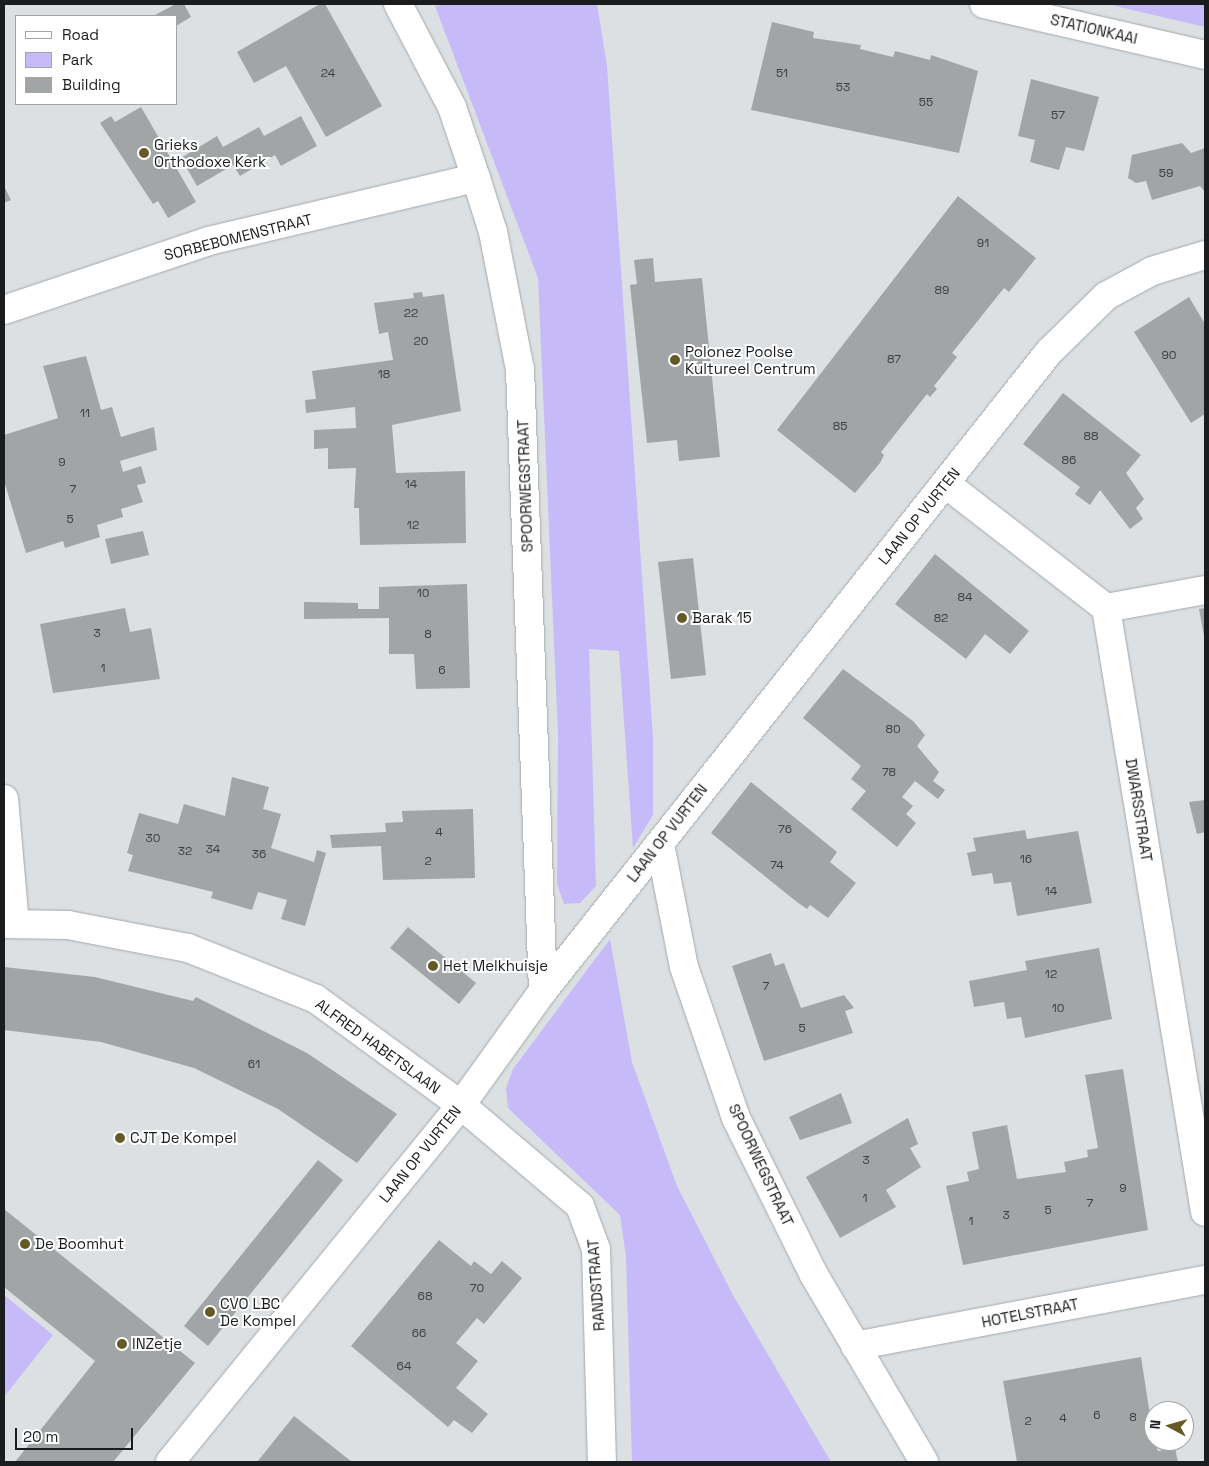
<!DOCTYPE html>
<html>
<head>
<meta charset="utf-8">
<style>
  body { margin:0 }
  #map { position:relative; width:1209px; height:1466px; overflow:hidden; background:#dce0e3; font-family:"Space Grotesk",sans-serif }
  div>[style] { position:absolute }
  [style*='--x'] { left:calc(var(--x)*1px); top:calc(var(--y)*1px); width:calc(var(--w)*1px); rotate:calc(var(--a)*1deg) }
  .green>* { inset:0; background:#c6bbf8 }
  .building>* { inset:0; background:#a1a5a6 }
  .roads { filter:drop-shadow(0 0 1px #a4a8aa) drop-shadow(0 0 1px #a4a8aa) }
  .minor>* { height:28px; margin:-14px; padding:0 14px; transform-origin:14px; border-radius:14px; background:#fff }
  .dots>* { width:14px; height:14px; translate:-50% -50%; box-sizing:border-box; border:2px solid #fff; border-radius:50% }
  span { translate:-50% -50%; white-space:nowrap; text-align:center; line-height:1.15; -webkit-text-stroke:4px #fff; paint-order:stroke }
  .number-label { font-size:12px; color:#3c3e3f }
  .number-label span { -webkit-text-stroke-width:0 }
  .street-label { font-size:15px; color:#1a1c1d }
  .poi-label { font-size:15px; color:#1a1c1d }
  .left { translate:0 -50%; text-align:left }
  .frame { position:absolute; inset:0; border:5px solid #1a1c1d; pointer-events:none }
  .legend { position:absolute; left:15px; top:15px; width:162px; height:90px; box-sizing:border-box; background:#fff; border:1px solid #a3a4a5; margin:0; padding:6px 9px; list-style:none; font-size:15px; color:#1a1c1d }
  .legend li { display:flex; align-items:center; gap:10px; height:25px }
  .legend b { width:25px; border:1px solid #a3a4a5 }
  .north { position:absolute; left:1144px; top:1401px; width:50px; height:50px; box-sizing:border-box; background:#fff; border:1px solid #a3a4a5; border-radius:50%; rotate:276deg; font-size:14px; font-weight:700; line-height:20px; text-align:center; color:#1a1c1d }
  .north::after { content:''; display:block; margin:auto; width:18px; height:22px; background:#635a26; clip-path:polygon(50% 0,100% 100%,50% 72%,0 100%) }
  .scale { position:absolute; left:15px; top:1428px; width:118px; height:22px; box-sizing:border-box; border:2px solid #1a1c1d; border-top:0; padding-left:6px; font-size:15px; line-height:18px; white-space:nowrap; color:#1a1c1d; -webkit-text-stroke:4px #fff; paint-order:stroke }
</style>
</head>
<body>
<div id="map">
  <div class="green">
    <div style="clip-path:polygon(450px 4px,597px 4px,607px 66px,653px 737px,653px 815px,633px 848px,619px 651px,589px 649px,596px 886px,580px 903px,564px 904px,557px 884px,558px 734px,538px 278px,435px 6px)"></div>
    <div style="clip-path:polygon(1107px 4px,1205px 4px,1205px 27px)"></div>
    <div style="clip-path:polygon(610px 939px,632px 1062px,677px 1186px,733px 1295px,831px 1462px,632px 1462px,626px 1257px,620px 1215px,508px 1108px,506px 1088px,513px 1069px)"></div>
    <div style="clip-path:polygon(4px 1295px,53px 1335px,4px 1397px)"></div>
  </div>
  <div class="building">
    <div style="clip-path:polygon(176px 4px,184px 4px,191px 17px,176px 26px,176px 16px,153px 16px)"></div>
    <div style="clip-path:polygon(320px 4px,325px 4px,382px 106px,326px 137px,286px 66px,254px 83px,237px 52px)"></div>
    <div style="clip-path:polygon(772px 22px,814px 32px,813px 38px,861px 45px,860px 49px,893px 57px,895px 51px,930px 60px,931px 55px,978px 71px,959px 153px,751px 110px)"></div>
    <div style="clip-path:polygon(1031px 79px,1099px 97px,1084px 151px,1066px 147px,1059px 170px,1030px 162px,1035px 140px,1018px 136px)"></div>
    <div style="clip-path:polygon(141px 107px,196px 202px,168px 218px,158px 201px,153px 204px,100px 123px,111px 116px,115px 122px)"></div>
    <div style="clip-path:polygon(301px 116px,317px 146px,281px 166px,275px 155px,240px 176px,233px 165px,197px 186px,181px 158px,217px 136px,223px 147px,259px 127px,264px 136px)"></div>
    <div style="clip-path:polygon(1182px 143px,1191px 153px,1205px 148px,1205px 192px,1200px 186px,1152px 200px,1146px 181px,1136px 183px,1128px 178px,1132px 155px)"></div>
    <div style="clip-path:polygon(4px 186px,11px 200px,4px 203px)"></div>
    <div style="clip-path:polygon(958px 196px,1036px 258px,1009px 292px,1004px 288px,952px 353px,957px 357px,934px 386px,937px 389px,930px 397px,927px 394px,881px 452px,884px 455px,880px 463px,855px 493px,777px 430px)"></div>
    <div style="clip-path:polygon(653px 258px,655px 282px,702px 278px,720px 457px,679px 461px,677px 440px,647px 443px,630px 285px,637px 284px,634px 260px)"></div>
    <div style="clip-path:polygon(422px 292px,423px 297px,444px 294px,461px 411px,392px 425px,396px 473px,465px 471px,466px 543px,360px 545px,359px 508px,354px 508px,356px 468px,328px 469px,328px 448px,314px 449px,314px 430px,356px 428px,355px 407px,306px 413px,305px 400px,316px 399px,312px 371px,393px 360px,388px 332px,379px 334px,374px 303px,414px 298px,413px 293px)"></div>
    <div style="clip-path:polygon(1189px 297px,1205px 324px,1205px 414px,1191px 423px,1134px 332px)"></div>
    <div style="clip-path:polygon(86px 356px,101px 410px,112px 407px,121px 437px,154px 427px,157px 450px,120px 461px,123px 472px,141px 466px,146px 483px,137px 485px,143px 502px,121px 509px,123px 517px,97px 525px,100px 537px,65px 548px,63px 541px,26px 553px,4px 481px,4px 435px,58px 418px,43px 366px)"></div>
    <div style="clip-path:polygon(1063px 393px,1141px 455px,1126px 473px,1144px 499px,1136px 508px,1143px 519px,1130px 529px,1100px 490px,1090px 505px,1075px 494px,1080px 487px,1023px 444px)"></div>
    <div style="clip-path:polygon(143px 531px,149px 555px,111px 564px,105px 539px)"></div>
    <div style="clip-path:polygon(935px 554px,1029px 631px,1010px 654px,985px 634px,966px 659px,895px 604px)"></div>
    <div style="clip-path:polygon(693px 558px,706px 675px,671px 679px,658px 562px)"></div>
    <div style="clip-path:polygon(467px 584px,470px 688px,416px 689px,414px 654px,389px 654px,389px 618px,304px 619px,304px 602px,358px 603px,358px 609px,379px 609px,379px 587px)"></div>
    <div style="clip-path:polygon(125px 608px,130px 632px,151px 628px,160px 679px,53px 693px,40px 624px)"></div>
    <div style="clip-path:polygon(1205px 608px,1205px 636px,1204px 636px,1199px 609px)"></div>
    <div style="clip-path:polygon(843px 669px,913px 721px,925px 735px,917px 746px,939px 772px,933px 781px,945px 790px,938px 799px,915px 781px,902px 797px,913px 806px,906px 814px,916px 823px,897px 847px,851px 809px,866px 791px,851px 779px,861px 766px,803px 718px)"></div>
    <div style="clip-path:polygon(232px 777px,269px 787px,263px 809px,281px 814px,271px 848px,314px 862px,317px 850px,326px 853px,305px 926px,281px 919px,287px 900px,258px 892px,252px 910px,211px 898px,213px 892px,128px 871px,133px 855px,127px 853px,139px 813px,178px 824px,184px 804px,225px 816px)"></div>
    <div style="clip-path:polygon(751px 782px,837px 852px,830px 862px,856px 883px,828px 918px,810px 905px,807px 909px,797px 902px,711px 833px)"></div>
    <div style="clip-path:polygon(1205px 800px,1205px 832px,1197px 834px,1189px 802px)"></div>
    <div style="clip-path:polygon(473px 809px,475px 878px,383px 880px,381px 846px,332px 848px,330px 835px,386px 832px,385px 823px,403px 822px,402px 811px)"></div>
    <div style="clip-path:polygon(1025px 830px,1027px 839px,1078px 831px,1092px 903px,1017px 916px,1011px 882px,994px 884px,992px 873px,972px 876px,967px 853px,976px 851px,973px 838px)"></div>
    <div style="clip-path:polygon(408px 927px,476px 983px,459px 1004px,390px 948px)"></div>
    <div style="clip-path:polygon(1099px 948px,1112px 1019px,1025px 1038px,1021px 1017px,1007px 1019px,1004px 1002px,974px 1007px,969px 981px,1027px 970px,1025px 961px)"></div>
    <div style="clip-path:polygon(771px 953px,775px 966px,784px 963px,801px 1008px,844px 995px,854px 1008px,845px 1011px,853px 1033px,764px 1061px,732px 966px)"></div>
    <div style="clip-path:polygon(4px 967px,95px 977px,193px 1001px,196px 997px,307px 1053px,397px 1114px,357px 1163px,278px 1109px,194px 1068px,101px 1042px,4px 1030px)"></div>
    <div style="clip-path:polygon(1123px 1069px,1148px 1230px,963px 1265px,946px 1186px,969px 1181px,967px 1172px,979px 1169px,972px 1132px,1007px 1125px,1017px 1179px,1066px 1172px,1064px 1162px,1088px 1157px,1087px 1150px,1098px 1148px,1085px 1075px)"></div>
    <div style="clip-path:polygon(841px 1093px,852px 1123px,800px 1140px,789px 1117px)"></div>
    <div style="clip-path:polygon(908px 1118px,918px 1144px,910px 1148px,921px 1167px,886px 1190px,896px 1207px,840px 1238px,806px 1177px)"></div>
    <div style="clip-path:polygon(318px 1160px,343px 1180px,208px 1346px,184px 1326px)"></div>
    <div style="clip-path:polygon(4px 1209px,195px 1363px,113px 1462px,15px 1462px,95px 1361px,4px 1287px)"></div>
    <div style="clip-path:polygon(439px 1240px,471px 1266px,474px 1261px,491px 1274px,502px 1261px,522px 1278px,484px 1324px,477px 1318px,456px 1343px,478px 1361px,456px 1388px,488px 1414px,472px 1433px,454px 1420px,448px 1427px,351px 1346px)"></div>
    <div style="clip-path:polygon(1141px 1357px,1154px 1441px,1158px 1451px,1175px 1448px,1178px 1462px,1017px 1462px,1003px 1381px)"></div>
    <div style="clip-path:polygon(294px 1416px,352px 1462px,257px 1462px)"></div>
  </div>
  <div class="roads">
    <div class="minor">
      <div style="--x:398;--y:4;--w:116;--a:62.3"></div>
      <div style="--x:452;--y:107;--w:75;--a:71.3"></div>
      <div style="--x:476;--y:178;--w:57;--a:72.5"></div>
      <div style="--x:493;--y:232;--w:140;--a:78.9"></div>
      <div style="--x:520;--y:369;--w:622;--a:87.88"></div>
      <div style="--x:984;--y:4;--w:227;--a:13"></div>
      <div style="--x:4;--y:310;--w:216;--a:-18.6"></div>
      <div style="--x:209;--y:241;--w:274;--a:-13.3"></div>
      <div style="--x:946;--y:484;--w:202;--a:37.8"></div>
      <div style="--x:1106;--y:608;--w:612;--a:80.69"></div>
      <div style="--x:1106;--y:608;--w:101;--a:-10.3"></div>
      <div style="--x:4;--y:799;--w:125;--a:85"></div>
      <div style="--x:660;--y:844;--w:125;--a:79"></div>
      <div style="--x:684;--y:967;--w:160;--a:71"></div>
      <div style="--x:736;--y:1118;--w:175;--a:63.6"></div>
      <div style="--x:814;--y:1275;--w:217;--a:59.5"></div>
      <div style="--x:4;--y:924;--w:64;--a:0.9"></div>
      <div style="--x:68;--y:925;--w:122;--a:10.9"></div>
      <div style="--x:188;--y:948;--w:138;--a:21.7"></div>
      <div style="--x:316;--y:999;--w:180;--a:36.2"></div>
      <div style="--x:461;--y:1105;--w:156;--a:40.3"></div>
      <div style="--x:580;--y:1206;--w:46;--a:69.6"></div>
      <div style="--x:596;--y:1249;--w:213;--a:88.4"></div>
      <div style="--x:855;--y:1346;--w:356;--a:-10.7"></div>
      <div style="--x:170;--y:1462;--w:461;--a:-50.8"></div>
      <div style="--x:461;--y:1105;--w:140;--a:-54.3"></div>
      <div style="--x:543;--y:991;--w:815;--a:-51.63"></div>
      <div style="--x:1049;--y:352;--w:80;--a:-44.5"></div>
      <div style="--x:1106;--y:296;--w:52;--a:-28.5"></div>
      <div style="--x:1152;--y:271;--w:55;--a:-16.8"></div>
    </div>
  </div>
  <div class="dots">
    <div style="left:144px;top:153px;background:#635a26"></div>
    <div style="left:675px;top:360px;background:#635a26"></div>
    <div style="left:682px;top:618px;background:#635a26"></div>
    <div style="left:433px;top:966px;background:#635a26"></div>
    <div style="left:120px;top:1138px;background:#635a26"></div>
    <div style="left:25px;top:1244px;background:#635a26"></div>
    <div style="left:210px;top:1312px;background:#635a26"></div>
    <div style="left:122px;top:1344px;background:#635a26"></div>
  </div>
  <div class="number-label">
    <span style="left:328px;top:74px">24</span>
    <span style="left:782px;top:74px">51</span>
    <span style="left:843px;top:88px">53</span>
    <span style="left:926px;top:103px">55</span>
    <span style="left:1058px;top:116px">57</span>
    <span style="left:1166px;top:174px">59</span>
    <span style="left:983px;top:244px">91</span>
    <span style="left:942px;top:291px">89</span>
    <span style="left:411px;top:314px">22</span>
    <span style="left:421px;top:342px">20</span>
    <span style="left:1169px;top:356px">90</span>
    <span style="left:894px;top:360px">87</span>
    <span style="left:384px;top:375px">18</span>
    <span style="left:85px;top:414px">11</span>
    <span style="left:840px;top:427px">85</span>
    <span style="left:1091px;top:437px">88</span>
    <span style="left:1069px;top:461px">86</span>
    <span style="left:62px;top:463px">9</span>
    <span style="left:411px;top:485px">14</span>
    <span style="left:73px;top:490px">7</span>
    <span style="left:70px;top:520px">5</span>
    <span style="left:413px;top:526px">12</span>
    <span style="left:423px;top:594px">10</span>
    <span style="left:965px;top:598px">84</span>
    <span style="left:941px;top:619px">82</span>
    <span style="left:97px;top:634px">3</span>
    <span style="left:428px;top:635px">8</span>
    <span style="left:103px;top:669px">1</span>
    <span style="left:442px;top:671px">6</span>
    <span style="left:893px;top:730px">80</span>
    <span style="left:889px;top:773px">78</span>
    <span style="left:785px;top:830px">76</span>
    <span style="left:439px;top:833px">4</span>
    <span style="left:153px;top:839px">30</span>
    <span style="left:213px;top:850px">34</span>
    <span style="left:185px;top:852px">32</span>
    <span style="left:259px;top:855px">36</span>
    <span style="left:1026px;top:860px">16</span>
    <span style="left:428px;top:862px">2</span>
    <span style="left:777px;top:866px">74</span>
    <span style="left:1051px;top:892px">14</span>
    <span style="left:1051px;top:975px">12</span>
    <span style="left:766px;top:987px">7</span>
    <span style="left:1058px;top:1009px">10</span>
    <span style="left:802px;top:1029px">5</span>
    <span style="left:254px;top:1065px">61</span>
    <span style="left:866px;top:1161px">3</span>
    <span style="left:1123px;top:1189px">9</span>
    <span style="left:865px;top:1199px">1</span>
    <span style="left:1090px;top:1204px">7</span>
    <span style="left:1048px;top:1211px">5</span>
    <span style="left:1006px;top:1216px">3</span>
    <span style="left:971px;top:1222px">1</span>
    <span style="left:477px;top:1289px">70</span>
    <span style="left:425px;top:1297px">68</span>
    <span style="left:419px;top:1334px">66</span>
    <span style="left:404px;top:1367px">64</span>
    <span style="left:1097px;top:1416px">6</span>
    <span style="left:1133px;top:1418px">8</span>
    <span style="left:1063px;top:1419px">4</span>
    <span style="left:1028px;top:1422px">2</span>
  </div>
  <div class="street-label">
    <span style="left:1094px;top:29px;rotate:13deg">STATIONKAAI</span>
    <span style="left:238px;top:237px;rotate:-14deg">SORBEBOMENSTRAAT</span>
    <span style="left:525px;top:486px;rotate:-92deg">SPOORWEGSTRAAT</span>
    <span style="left:919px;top:516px;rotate:-51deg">LAAN OP VURTEN</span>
    <span style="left:1139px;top:810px;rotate:81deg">DWARSSTRAAT</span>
    <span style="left:667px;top:833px;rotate:-52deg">LAAN OP VURTEN</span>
    <span style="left:378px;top:1046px;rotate:36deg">ALFRED HABETSLAAN</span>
    <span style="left:420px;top:1154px;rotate:-51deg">LAAN OP VURTEN</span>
    <span style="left:761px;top:1165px;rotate:65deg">SPOORWEGSTRAAT</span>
    <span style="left:596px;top:1285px;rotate:-94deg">RANDSTRAAT</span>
    <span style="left:1030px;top:1313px;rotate:-11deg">HOTELSTRAAT</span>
  </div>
  <div class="poi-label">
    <span class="left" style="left:154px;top:153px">Grieks<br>Orthodoxe Kerk</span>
    <span class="left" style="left:685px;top:360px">Polonez Poolse<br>Kultureel Centrum</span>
    <span class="left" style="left:692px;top:618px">Barak 15</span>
    <span class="left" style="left:443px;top:966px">Het Melkhuisje</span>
    <span class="left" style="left:130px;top:1138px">CJT De Kompel</span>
    <span class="left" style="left:35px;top:1244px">De Boomhut</span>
    <span class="left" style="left:220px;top:1312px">CVO LBC<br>De Kompel</span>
    <span class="left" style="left:132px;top:1344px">INZetje</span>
  </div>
  <div class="frame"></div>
  <ul class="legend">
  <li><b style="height:6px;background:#fff"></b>Road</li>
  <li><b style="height:14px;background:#c6bbf8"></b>Park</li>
  <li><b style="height:14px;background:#a1a5a6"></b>Building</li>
  </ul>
  <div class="north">N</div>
  <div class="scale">20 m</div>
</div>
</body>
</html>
